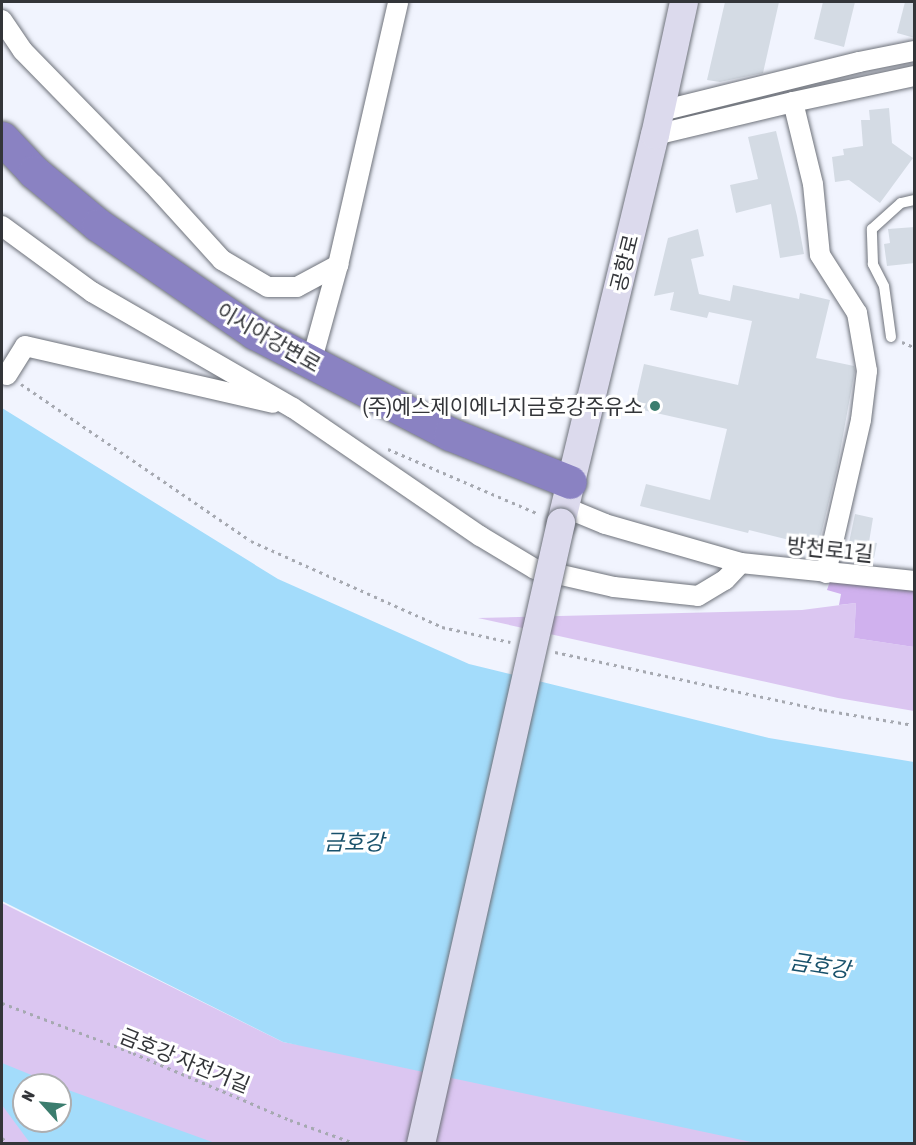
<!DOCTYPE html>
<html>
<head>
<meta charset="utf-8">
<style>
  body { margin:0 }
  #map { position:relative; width:916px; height:1145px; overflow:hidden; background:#f1f4fe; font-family:"Asap Condensed","Noto Sans KR",sans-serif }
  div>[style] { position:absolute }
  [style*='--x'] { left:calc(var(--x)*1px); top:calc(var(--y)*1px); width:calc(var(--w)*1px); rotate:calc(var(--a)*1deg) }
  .green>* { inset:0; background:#dbc6f1 }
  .forest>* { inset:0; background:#d0b1ee }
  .water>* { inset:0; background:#a3dcfb }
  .building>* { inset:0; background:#d4dbe4 }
  .path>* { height:3px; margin-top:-1.5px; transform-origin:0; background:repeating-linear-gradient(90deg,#a6a9b1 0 3px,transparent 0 7.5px) }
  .roads { filter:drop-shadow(0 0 2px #6e727a) drop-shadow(0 0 2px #6e727a) }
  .lane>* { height:10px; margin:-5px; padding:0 5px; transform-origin:5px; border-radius:5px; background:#fff }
  .street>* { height:20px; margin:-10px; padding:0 10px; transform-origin:10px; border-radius:10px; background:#fff }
  .secondary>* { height:28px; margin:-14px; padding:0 14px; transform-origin:14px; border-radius:14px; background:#dcdaed }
  .highway>* { height:33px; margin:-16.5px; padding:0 16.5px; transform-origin:16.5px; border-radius:16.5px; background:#8a82c2 }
  .bridges { filter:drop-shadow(0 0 2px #6e727a) drop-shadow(0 0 2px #6e727a) }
  .secondary-bridge>* { height:28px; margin:-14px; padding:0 14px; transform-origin:14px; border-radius:14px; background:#dcdaed }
  .dots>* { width:16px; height:16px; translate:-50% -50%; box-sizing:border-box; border:3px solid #fff; border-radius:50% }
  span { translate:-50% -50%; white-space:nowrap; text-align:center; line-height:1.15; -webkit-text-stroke:6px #fff; paint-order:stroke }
  .street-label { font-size:21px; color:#333539 }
  .poi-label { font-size:21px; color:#333539 }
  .right { translate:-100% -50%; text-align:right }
  .water-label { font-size:22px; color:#18516b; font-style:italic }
  .frame { position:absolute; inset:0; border:3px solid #333539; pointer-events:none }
  .north { position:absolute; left:12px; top:1073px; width:60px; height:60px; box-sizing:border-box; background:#fff; border:2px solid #adaeb0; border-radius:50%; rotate:297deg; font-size:16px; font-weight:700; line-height:24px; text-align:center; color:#333539 }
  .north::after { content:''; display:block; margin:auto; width:21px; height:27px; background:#3b7d6e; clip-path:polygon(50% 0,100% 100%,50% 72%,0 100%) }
</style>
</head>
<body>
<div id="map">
  <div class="green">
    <div style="clip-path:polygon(856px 603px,854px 638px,914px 647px,914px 711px,838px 698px,478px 618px,802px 610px)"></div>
    <div style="clip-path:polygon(evenodd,2px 903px,283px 1042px,845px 1143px,2px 1143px,2px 903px,24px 1085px,60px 1085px,60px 1121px,24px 1121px,24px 1085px)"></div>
  </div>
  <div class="forest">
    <div style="clip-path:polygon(830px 581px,914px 590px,914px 647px,854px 638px,856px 603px,839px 605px,841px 594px,827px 590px)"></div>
  </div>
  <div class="water">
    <div style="clip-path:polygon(2px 408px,278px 579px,469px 664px,769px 738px,914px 762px,914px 1143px,756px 1143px,283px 1042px,2px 901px)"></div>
    <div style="clip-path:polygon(2px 1063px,56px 1085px,24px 1085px,24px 1121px,60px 1121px,60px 1087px,215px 1143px,30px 1143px,2px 1105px)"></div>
  </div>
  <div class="building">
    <div style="clip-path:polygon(725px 2px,779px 2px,763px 73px,720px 82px,707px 80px)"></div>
    <div style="clip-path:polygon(823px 2px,855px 2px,844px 47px,814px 39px)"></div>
    <div style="clip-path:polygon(905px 2px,915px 2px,915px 38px,897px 33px)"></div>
    <div style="clip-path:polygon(889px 108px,892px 143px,913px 158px,880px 203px,849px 180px,835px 182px,832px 157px,844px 155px,843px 149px,863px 146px,861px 120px,870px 120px,869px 110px)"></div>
    <div style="clip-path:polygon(776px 131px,797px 216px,804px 254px,780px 258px,771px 204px,736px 213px,730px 185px,758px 179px,748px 137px)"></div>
    <div style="clip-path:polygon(915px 227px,915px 263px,887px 266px,884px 244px,890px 243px,888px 229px)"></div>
    <div style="clip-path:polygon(698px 229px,704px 256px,691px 259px,699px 294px,730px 301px,733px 285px,799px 299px,800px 293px,830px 300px,816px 358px,854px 366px,855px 370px,837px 468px,818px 547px,749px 530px,748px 533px,640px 506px,646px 484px,710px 500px,727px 429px,634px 408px,644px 364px,738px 385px,752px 321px,709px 312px,707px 318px,670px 310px,674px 292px,654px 296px,668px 238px)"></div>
    <div style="clip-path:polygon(855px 514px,873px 518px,869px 542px,877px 543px,874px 558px,847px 552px)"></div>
  </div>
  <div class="path">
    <div style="--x:902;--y:342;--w:13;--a:23"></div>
    <div style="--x:21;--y:384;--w:278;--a:34.3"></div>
    <div style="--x:251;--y:541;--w:209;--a:24.2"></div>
    <div style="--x:442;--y:627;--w:70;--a:12.4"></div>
    <div style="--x:388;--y:449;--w:164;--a:23.3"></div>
    <div style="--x:555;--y:652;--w:275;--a:12.2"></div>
    <div style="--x:824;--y:710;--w:91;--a:9.5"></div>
    <div style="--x:2;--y:1003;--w:140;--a:20.9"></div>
    <div style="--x:133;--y:1053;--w:171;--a:23.1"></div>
    <div style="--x:290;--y:1120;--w:71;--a:19.7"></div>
    <div style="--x:2;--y:1138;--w:10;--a:37"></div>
  </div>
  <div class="roads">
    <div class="lane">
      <div style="--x:891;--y:337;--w:51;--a:-97.8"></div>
      <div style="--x:884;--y:286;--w:25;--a:-117"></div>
      <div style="--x:873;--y:264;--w:35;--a:-92"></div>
      <div style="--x:872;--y:229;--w:39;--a:-42"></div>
      <div style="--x:901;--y:203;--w:13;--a:-13"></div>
    </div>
    <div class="street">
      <div style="--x:2;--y:20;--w:37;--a:56"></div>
      <div style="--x:23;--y:51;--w:186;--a:45.7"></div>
      <div style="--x:153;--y:184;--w:103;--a:47.8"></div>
      <div style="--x:222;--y:260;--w:53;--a:30.4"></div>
      <div style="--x:268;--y:287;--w:29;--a:0"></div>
      <div style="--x:297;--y:287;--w:47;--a:-28.2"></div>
      <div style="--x:338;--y:265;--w:270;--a:-77.1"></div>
      <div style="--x:793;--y:102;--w:84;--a:76.3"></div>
      <div style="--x:813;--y:184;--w:71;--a:84.4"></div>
      <div style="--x:820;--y:255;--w:69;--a:57.5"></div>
      <div style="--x:857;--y:313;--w:59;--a:80.2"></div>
      <div style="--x:867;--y:371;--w:49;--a:97"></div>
      <div style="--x:861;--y:420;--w:157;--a:102.9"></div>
      <div style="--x:661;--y:111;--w:204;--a:-13.9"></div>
      <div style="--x:859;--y:62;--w:56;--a:-11.3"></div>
      <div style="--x:655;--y:135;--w:142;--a:-13.4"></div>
      <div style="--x:793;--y:102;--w:124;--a:-12.1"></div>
      <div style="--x:2;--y:226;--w:112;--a:36.3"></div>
      <div style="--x:92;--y:292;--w:232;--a:30"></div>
      <div style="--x:293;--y:408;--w:227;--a:34.4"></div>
      <div style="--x:480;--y:536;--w:64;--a:31"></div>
      <div style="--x:535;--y:569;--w:81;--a:12.8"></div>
      <div style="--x:614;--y:587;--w:84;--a:6.1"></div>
      <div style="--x:698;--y:596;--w:31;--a:-31"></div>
      <div style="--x:725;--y:580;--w:23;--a:-47"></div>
      <div style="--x:311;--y:363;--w:102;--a:-74.6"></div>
      <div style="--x:7;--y:375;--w:34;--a:-58"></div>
      <div style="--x:25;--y:346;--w:254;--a:12.9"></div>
      <div style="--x:564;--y:507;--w:44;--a:22.5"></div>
      <div style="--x:605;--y:524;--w:141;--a:16"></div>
      <div style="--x:741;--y:563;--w:174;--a:5.9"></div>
    </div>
    <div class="secondary">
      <div style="--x:561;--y:523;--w:399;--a:-76.4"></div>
      <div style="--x:655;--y:135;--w:136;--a:-77.7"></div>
    </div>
    <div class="highway">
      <div style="--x:2;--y:138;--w:47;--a:46.7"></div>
      <div style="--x:34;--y:172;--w:83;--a:39.6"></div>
      <div style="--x:98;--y:225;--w:191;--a:34.5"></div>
      <div style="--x:255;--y:333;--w:220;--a:27.4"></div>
      <div style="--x:450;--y:434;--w:129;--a:21.8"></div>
    </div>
  </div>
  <div class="bridges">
    <div class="secondary-bridge">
      <div style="--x:421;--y:1144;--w:637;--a:-77.3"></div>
    </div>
  </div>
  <div class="dots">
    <div style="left:655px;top:406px;background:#3b7d6e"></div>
  </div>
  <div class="street-label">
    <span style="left:624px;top:263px;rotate:-76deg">공항로</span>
    <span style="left:269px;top:337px;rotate:30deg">이시아강변로</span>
    <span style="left:830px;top:549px;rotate:6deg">방천로1길</span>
    <span style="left:185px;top:1060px;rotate:22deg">금호강 자전거길</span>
  </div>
  <div class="poi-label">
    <span class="right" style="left:643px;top:406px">(주)에스제이에너지금호강주유소</span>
  </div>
  <div class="water-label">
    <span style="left:354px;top:843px">금호강</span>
    <span style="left:820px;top:966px;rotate:9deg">금호강</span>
  </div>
  <div class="frame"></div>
  <div class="north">N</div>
</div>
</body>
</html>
